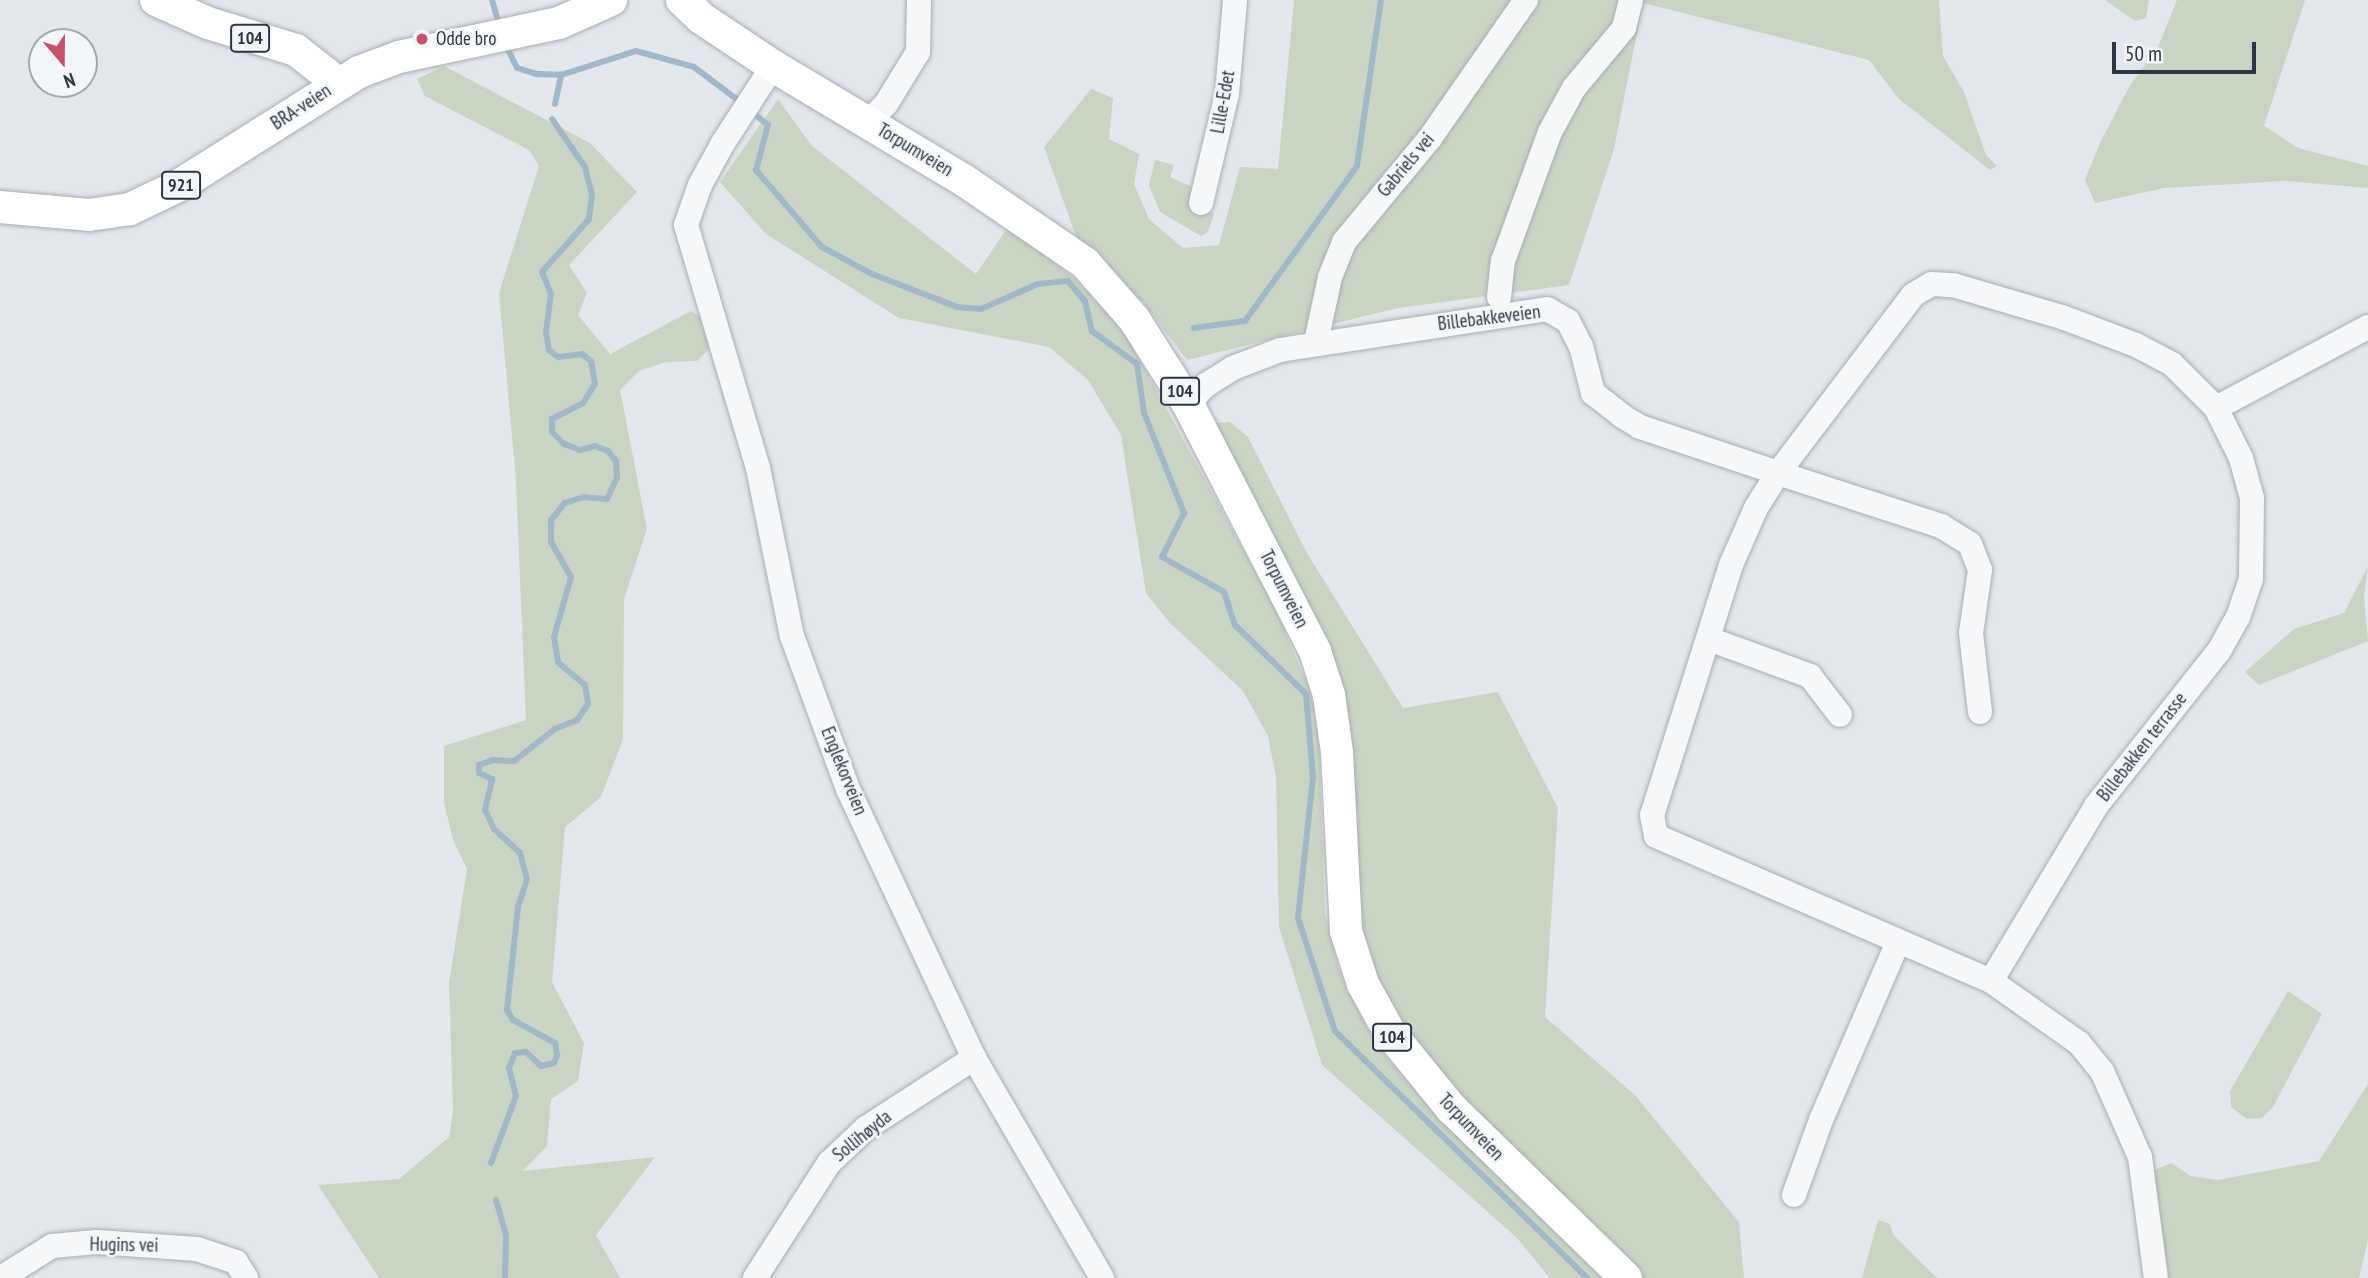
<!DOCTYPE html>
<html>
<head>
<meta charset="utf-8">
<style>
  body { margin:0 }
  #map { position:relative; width:2368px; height:1278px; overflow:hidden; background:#e4e7eb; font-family:"PT Sans Narrow",sans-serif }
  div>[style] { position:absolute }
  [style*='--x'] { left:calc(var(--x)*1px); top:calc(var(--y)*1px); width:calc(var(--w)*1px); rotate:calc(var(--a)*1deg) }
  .green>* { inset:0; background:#cad4c5 }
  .stream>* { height:6px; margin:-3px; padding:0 3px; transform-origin:3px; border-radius:3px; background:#a2b7c8 }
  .roads { filter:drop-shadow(0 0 2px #a9aeb5) drop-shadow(0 0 2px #a9aeb5) }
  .minor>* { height:24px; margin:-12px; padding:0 12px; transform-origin:12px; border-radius:12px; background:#f6f7f9 }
  .major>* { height:32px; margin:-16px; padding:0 16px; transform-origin:16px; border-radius:16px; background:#fff }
  .dots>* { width:19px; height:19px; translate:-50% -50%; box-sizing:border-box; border:4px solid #f3f6f8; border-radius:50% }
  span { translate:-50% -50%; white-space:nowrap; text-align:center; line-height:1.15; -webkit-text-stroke:5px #f3f6f8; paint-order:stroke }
  .shield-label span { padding:2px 5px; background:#f3f6f8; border:2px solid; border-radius:5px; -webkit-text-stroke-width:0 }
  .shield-label { font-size:18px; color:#2c3642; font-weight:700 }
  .poi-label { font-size:19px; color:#2c3642 }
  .left { translate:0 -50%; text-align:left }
  .street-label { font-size:19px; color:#2c3642 }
  .north { position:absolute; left:28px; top:28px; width:70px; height:70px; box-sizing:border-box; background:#f3f6f8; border:2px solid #a3a9af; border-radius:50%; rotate:160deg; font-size:19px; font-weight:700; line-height:28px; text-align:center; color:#2c3642 }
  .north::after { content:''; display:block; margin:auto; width:24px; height:32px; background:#c5536d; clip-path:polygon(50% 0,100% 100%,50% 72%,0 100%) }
  .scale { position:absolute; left:2112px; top:42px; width:144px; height:32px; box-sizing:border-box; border:4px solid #2c3642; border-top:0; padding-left:9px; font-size:21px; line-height:24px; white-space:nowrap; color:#2c3642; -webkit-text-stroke:5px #f3f6f8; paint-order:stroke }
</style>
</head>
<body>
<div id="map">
  <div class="green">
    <div style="clip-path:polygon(1294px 0,1939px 0,1943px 56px,1964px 92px,1986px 155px,1997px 166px,1990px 170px,1899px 99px,1869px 60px,1643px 3px,1614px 149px,1569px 285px,1398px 308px,1187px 360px,1143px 302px,1076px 236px,1044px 147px,1091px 89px,1113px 98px,1109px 139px,1139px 154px,1134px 184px,1149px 219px,1183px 248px,1219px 245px,1240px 167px,1278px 169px)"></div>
    <div style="clip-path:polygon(2105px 0,2149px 0,2146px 18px,2135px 21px)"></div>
    <div style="clip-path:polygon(2177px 0,2305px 0,2264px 126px,2298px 148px,2368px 166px,2368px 188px,2285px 181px,2164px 188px,2095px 203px,2085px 180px,2099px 145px,2129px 87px,2158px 47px)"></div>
    <div style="clip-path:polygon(444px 66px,590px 143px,637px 192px,569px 265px,587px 293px,578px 315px,610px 354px,691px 311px,701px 317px,709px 349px,697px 361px,666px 362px,639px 371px,620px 390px,647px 529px,624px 599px,623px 739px,601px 797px,565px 827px,552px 982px,584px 1043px,578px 1081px,551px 1099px,547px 1146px,523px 1171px,655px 1157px,596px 1235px,620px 1278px,379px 1278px,318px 1185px,399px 1179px,449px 1137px,453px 1111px,449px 983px,467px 869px,453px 840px,444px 802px,444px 746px,526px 720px,516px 481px,499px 293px,539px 166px,529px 150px,425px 96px,417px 79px)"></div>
    <div style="clip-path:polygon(778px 99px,812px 146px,976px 274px,1008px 227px,1075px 279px,1123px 329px,1275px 608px,1311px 693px,1319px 744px,1325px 913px,1339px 970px,1367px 1028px,1387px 1058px,1464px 1141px,1603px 1278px,1550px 1278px,1517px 1238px,1322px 1065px,1279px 927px,1276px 777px,1268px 736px,1243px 691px,1169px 622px,1146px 593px,1121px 435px,1088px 380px,1049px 347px,899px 318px,766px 234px,720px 182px)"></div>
    <div style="clip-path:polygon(1155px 160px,1174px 165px,1170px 177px,1190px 186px,1195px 195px,1192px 207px,1214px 214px,1208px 232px,1201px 236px,1160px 212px,1149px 185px)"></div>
    <div style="clip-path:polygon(1230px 422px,1248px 437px,1307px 553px,1403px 708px,1498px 692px,1558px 808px,1545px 1017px,1635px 1095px,1739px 1222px,1744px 1278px,1644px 1278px,1467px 1106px,1399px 1022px,1378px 986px,1364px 948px,1351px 884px,1351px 745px,1214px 423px)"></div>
    <div style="clip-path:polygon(2368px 566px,2364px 598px,2368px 641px,2259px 685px,2245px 672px,2294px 629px,2344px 613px)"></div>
    <div style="clip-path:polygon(2288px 991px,2322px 1014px,2273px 1107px,2262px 1118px,2247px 1119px,2231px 1107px,2230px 1091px)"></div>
    <div style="clip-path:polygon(2368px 1084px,2368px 1240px,2359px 1278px,2169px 1278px,2153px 1171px,2171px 1163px,2191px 1176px,2218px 1180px,2319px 1161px)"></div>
    <div style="clip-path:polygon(1878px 1220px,1890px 1224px,1894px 1236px,1937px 1278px,1862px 1278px)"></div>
  </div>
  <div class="stream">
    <div style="--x:492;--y:0;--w:26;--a:74"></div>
    <div style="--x:504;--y:42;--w:29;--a:63"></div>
    <div style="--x:517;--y:68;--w:21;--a:17"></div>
    <div style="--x:537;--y:74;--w:24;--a:2"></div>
    <div style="--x:561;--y:75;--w:79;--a:-17.7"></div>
    <div style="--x:636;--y:51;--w:60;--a:15.4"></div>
    <div style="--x:694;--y:67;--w:60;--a:36.9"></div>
    <div style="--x:555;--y:104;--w:30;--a:-78"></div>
    <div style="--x:750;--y:110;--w:23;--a:40"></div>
    <div style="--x:768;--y:125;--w:47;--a:104.9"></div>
    <div style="--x:756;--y:170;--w:101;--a:49.4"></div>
    <div style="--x:822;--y:247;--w:57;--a:28.4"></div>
    <div style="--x:872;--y:274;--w:91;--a:21.2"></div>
    <div style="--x:957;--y:307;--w:24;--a:5"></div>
    <div style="--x:981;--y:309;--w:62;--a:-23.7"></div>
    <div style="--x:1038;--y:284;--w:30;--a:-6"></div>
    <div style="--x:1068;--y:281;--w:26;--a:50"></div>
    <div style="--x:1085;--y:301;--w:31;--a:77"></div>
    <div style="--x:1092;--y:331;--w:56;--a:36.3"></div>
    <div style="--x:1137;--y:364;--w:49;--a:81.9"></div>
    <div style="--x:1144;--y:413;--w:108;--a:68.2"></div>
    <div style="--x:1184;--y:513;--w:49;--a:116.6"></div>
    <div style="--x:1162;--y:557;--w:71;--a:29.4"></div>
    <div style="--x:1224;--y:592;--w:35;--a:72"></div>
    <div style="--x:1235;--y:625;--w:99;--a:44.2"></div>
    <div style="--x:1306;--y:694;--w:83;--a:85.2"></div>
    <div style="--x:1313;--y:777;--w:142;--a:96.1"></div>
    <div style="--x:1298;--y:918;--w:119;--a:71.9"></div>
    <div style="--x:1335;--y:1031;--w:353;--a:44.4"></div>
    <div style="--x:1194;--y:328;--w:51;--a:-7.8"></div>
    <div style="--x:1245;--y:321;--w:191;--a:-54.1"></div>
    <div style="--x:1357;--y:166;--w:168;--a:-81.8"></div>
    <div style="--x:491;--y:1163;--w:72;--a:-69.5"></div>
    <div style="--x:516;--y:1096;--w:29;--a:-104"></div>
    <div style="--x:509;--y:1068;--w:16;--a:-68"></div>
    <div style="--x:515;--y:1053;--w:11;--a:-5"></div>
    <div style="--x:526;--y:1052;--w:21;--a:43"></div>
    <div style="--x:541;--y:1066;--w:13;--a:-13"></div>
    <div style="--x:554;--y:1063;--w:9;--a:-69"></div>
    <div style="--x:557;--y:1055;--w:12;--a:-99"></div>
    <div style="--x:555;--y:1043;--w:48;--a:-151.3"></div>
    <div style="--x:513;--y:1020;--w:12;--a:-121"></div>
    <div style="--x:507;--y:1010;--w:104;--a:-83.9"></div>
    <div style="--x:518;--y:907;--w:29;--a:-72"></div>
    <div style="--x:527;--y:879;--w:27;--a:-105"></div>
    <div style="--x:520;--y:853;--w:35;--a:-137"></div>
    <div style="--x:494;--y:829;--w:21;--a:-115"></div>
    <div style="--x:485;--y:810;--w:32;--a:-77"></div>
    <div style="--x:492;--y:779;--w:14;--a:-155"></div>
    <div style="--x:479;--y:773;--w:8;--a:-90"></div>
    <div style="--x:479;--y:765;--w:15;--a:-20"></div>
    <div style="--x:493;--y:760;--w:21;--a:3"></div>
    <div style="--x:514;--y:761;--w:52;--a:-38"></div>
    <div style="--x:555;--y:729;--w:24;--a:-22"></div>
    <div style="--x:577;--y:720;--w:19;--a:-55"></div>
    <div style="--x:588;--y:704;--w:19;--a:-99"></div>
    <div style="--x:585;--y:685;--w:35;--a:-140"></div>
    <div style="--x:558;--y:662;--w:25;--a:-99"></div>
    <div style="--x:554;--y:637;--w:62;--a:-74.2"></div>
    <div style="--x:571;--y:577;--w:40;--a:-119.7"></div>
    <div style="--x:551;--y:542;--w:22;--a:-90"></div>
    <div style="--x:551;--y:520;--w:22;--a:-51"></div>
    <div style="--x:565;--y:503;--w:19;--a:-18"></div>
    <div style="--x:583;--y:497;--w:24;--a:5"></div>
    <div style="--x:607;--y:499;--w:23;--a:-65"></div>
    <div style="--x:617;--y:478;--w:17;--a:-93"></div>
    <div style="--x:616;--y:461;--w:13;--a:-129"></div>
    <div style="--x:608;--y:451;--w:14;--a:-159"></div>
    <div style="--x:595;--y:446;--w:16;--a:165"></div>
    <div style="--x:580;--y:450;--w:17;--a:-159"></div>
    <div style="--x:564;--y:444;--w:17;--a:-135"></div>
    <div style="--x:552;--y:432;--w:13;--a:-90"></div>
    <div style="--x:552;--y:419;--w:35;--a:-27"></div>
    <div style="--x:583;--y:403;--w:22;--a:-58"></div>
    <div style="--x:595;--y:384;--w:23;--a:-100"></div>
    <div style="--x:591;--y:361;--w:11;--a:-142"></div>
    <div style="--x:582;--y:354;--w:24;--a:173"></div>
    <div style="--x:558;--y:357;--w:11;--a:-142"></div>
    <div style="--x:549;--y:350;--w:17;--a:-100"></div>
    <div style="--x:546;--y:333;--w:39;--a:-83"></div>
    <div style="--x:551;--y:294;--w:24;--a:-112"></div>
    <div style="--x:542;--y:272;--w:71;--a:-48.4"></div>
    <div style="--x:589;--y:219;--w:25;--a:-83"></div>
    <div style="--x:592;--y:194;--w:28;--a:-105"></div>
    <div style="--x:585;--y:167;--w:58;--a:-124.5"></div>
    <div style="--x:496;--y:1200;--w:36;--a:74"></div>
    <div style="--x:506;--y:1235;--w:43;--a:91.3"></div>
  </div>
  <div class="roads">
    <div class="minor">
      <div style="--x:773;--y:66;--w:92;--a:123"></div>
      <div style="--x:723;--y:143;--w:48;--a:118.7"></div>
      <div style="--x:700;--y:185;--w:42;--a:109.3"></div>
      <div style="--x:686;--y:225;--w:253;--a:73.5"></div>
      <div style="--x:758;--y:468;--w:171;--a:78.6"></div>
      <div style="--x:792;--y:636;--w:163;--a:69.9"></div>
      <div style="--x:848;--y:789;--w:297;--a:64.9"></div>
      <div style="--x:974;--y:1058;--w:255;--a:59.8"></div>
      <div style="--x:868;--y:122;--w:25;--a:-45"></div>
      <div style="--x:886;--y:104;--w:61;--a:-58.4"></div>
      <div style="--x:918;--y:52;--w:52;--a:-88.9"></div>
      <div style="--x:1201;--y:203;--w:112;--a:-76.6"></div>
      <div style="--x:1227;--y:94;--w:94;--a:-85.1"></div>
      <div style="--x:1499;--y:297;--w:36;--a:-84"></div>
      <div style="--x:1503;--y:261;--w:137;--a:-70"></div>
      <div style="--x:1550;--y:132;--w:50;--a:-61.4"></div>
      <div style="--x:1574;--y:88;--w:78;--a:-50.2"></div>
      <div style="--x:1624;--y:28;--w:29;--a:-76"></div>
      <div style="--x:1316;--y:342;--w:66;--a:-77.8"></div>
      <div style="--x:1330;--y:277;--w:38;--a:-68"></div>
      <div style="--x:1344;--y:242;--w:135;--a:-50.4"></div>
      <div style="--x:1430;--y:138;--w:168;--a:-55.2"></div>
      <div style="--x:1188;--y:404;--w:26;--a:-47"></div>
      <div style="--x:1206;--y:385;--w:32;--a:-32"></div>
      <div style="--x:1233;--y:368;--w:50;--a:-21"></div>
      <div style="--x:1280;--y:350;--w:270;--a:-8.7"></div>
      <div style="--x:1547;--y:309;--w:24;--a:30"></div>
      <div style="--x:1568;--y:321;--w:28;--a:63"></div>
      <div style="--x:1581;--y:346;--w:49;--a:75.7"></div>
      <div style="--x:1593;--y:393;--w:37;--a:38"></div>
      <div style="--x:1622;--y:416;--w:21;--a:31"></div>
      <div style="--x:1640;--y:427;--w:145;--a:18.4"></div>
      <div style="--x:1778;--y:473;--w:223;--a:-52.8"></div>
      <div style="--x:1913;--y:295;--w:21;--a:-31"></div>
      <div style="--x:1931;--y:284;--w:22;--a:3"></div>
      <div style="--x:1953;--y:285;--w:114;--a:16.4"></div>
      <div style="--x:2062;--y:317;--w:79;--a:20.7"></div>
      <div style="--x:2136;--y:345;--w:41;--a:27.8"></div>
      <div style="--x:2172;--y:364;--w:62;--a:45"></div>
      <div style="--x:2216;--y:408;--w:172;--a:-28.1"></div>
      <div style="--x:1709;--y:639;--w:108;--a:20.1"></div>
      <div style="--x:1810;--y:676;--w:49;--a:52.4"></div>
      <div style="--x:1980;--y:712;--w:80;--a:-96.5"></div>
      <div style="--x:1971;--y:633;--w:64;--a:-81.9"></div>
      <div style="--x:1980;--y:570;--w:28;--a:-111"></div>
      <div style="--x:1970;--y:544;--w:34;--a:-148"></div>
      <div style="--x:1941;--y:526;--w:171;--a:-162"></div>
      <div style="--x:1778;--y:473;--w:41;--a:122.2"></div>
      <div style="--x:1756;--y:508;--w:62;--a:113.7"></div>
      <div style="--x:1731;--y:565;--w:262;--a:107.5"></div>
      <div style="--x:1652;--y:815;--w:21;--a:79"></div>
      <div style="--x:1656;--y:836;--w:365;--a:23.4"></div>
      <div style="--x:1991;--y:981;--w:204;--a:-59"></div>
      <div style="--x:2096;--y:806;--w:198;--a:-51.6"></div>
      <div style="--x:2219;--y:651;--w:39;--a:-61"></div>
      <div style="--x:2238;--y:617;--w:40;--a:-71.1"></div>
      <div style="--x:2251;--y:579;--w:81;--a:-89.3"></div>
      <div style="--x:2252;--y:498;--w:41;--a:-105.4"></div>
      <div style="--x:2241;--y:458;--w:56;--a:-116.6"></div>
      <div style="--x:1991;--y:981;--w:108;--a:35.2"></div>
      <div style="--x:2079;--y:1043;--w:36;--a:51"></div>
      <div style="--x:2102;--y:1071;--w:94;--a:66.2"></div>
      <div style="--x:2140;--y:1157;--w:122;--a:82.5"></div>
      <div style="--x:1794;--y:1195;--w:80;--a:-70.2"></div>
      <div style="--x:1821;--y:1120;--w:192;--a:-66.6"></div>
      <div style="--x:1;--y:1278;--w:60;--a:-32.1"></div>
      <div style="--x:52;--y:1246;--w:45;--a:-5.1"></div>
      <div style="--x:97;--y:1242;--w:100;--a:4"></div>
      <div style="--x:197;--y:1249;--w:41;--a:18.4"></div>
      <div style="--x:236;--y:1262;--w:19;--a:58"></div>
      <div style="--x:755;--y:1278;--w:137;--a:-57.2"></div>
      <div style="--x:829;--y:1163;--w:51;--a:-43.4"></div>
      <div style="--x:866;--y:1128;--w:129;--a:-32.9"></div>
    </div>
    <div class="major">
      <div style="--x:156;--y:0;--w:57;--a:23.9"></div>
      <div style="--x:208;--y:23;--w:92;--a:17.1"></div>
      <div style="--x:296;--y:50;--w:53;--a:38.2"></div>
      <div style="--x:682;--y:0;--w:26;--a:43"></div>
      <div style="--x:701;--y:18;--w:87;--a:33.7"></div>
      <div style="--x:773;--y:66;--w:220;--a:30.9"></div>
      <div style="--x:962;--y:179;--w:149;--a:34.3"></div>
      <div style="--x:1085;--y:263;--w:74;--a:48.8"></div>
      <div style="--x:1134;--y:319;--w:101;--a:57.6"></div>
      <div style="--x:1188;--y:404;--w:278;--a:62.8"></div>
      <div style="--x:1315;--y:651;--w:46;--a:72.3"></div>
      <div style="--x:1329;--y:695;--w:58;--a:82"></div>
      <div style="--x:1337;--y:752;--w:179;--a:87.1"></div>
      <div style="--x:1346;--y:931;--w:56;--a:72.2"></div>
      <div style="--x:1363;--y:984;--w:56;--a:61.1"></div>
      <div style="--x:1390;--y:1033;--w:97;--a:50.9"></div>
      <div style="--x:1451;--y:1108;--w:244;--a:44.2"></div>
      <div style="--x:0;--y:207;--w:89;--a:5.1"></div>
      <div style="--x:89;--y:215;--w:41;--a:-8.3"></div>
      <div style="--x:130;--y:209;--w:53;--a:-25.6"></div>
      <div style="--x:178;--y:186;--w:214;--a:-32.2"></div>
      <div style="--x:359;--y:72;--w:43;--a:-20.6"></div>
      <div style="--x:399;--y:57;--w:164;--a:-12"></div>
      <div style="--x:559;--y:23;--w:57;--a:-23.9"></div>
    </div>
  </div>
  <div class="dots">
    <div style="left:422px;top:39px;background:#c5536d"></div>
  </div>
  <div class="shield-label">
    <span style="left:250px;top:38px">104</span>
    <span style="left:181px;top:185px">921</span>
    <span style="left:1180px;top:391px">104</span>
    <span style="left:1392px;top:1037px">104</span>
  </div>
  <div class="poi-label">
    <span class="left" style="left:436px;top:39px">Odde bro</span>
  </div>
  <div class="street-label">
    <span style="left:1223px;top:102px;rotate:-80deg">Lille-Edet</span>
    <span style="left:301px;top:107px;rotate:-33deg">BRA-veien</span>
    <span style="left:915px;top:150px;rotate:31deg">Torpumveien</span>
    <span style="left:1406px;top:165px;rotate:-50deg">Gabriels vei</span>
    <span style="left:1489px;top:318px;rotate:-7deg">Billebakkeveien</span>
    <span style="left:1284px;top:589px;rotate:63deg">Torpumveien</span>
    <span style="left:2142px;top:747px;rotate:-52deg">Billebakken terrasse</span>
    <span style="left:844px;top:771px;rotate:68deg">Englekorveien</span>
    <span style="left:1471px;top:1127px;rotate:46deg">Torpumveien</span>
    <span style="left:862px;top:1136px;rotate:-39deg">Sollihøyda</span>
    <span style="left:124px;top:1245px;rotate:1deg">Hugins vei</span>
  </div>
  <div class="north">N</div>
  <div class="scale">50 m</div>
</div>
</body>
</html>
